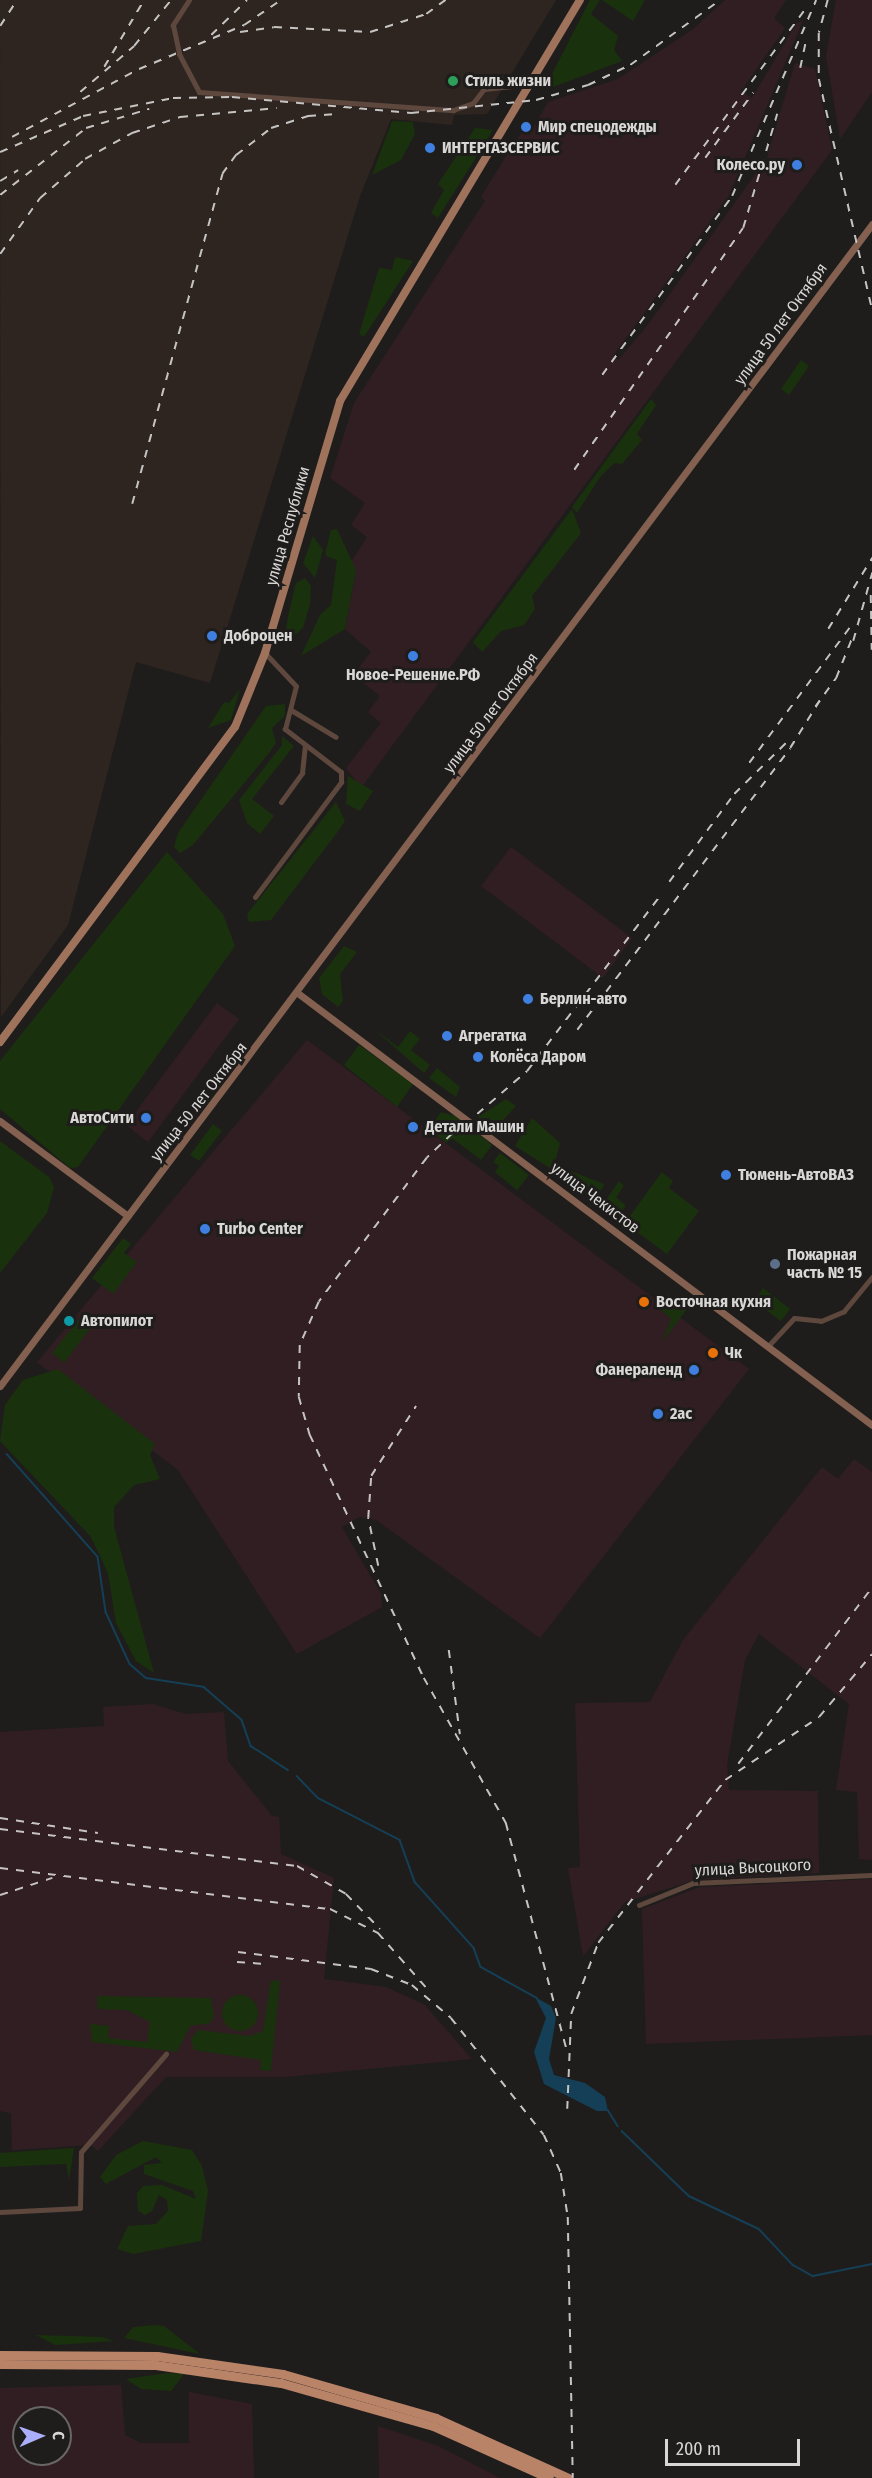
<!DOCTYPE html>
<html>
<head>
<meta charset="utf-8">
<style>
  body { margin:0 }
  #map { position:relative; width:872px; height:2478px; overflow:hidden; background:#1f1d1b; font-family:"Fira Sans Condensed",sans-serif }
  div>[style] { position:absolute }
  [style*='--x'] { left:calc(var(--x)*1px); top:calc(var(--y)*1px); width:calc(var(--w)*1px); rotate:calc(var(--a)*1deg) }
  .built>* { inset:0; background:#2e2521 }
  .industrial>* { inset:0; background:#311e23 }
  .green>* { inset:0; background:#1a310d }
  .round { border-radius:50% }
  .water>* { inset:0; background:#143f56 }
  .stream>* { height:1.5px; margin:-0.75px; padding:0 0.75px; transform-origin:0.75px; border-radius:0.75px; background:#143f56 }
  .street>* { height:5px; margin:-2.5px; padding:0 2.5px; transform-origin:2.5px; border-radius:2.5px; background:#5e483e }
  .secondary>* { height:7px; margin:-3.5px; padding:0 3.5px; transform-origin:3.5px; border-radius:3.5px; background:#83604f }
  .primary>* { height:8px; margin:-4px; padding:0 4px; transform-origin:4px; border-radius:4px; background:#9f725c }
  .highway>* { height:9px; margin:-4.5px; padding:0 4.5px; transform-origin:4.5px; border-radius:4.5px; background:#b98368 }
  .rail>* { height:1.5px; margin-top:-0.75px; transform-origin:0; background:repeating-linear-gradient(90deg,#c6c4c3 0 8px,transparent 0 16px) }
  .dots>* { width:16px; height:16px; translate:-50% -50%; box-sizing:border-box; border:3px solid #1f1d1b; border-radius:50% }
  span { translate:-50% -50%; white-space:nowrap; text-align:center; line-height:1.15; -webkit-text-stroke:6px #1f1d1b; paint-order:stroke }
  .poi-label { font-size:16px; color:#d9d7d6; font-weight:700 }
  .left { translate:0 -50%; text-align:left }
  .right { translate:-100% -50%; text-align:right }
  .street-label { font-size:16px; color:#d9d7d6 }
  .north { position:absolute; left:12px; top:2406px; width:60px; height:60px; box-sizing:border-box; background:#1f1d1b; border:2px solid #696766; border-radius:50%; rotate:88deg; font-size:16px; font-weight:700; line-height:24px; text-align:center; color:#d9d7d6 }
  .north::after { content:''; display:block; margin:auto; width:21px; height:27px; background:#abaffb; clip-path:polygon(50% 0,100% 100%,50% 72%,0 100%) }
  .scale { position:absolute; left:665px; top:2439px; width:135px; height:27px; box-sizing:border-box; border:3px solid #d9d7d6; border-top:0; padding-left:8px; font-size:18px; line-height:21px; white-space:nowrap; color:#d9d7d6; -webkit-text-stroke:4px #1f1d1b; paint-order:stroke }
</style>
</head>
<body>
<div id="map">
  <div class="built">
    <div style="clip-path:polygon(0 0,556px 0,487px 114px,454px 115px,452px 125px,391px 119px,360px 196px,210px 683px,136px 662px,68px 925px,1px 1017px)"></div>
  </div>
  <div class="industrial">
    <div style="clip-path:polygon(725px 0,786px 0,774px 18px,785px 28px,741px 91px,752px 98px,797px 23px,803px 21px,729px 195px,613px 356px,618px 360px,647px 326px,756px 173px,762px 174px,795px 63px,815px 69px,832px 150px,361px 788px,346px 768px,381px 723px,368px 712px,380px 696px,353px 675px,371px 652px,345px 629px,356px 571px,351px 562px,367px 537px,351px 525px,365px 503px,330px 478px,354px 403px,485px 201px,481px 197px,511px 148px,522px 132px,529px 135px,548px 102px,618px 79px,692px 30px)"></div>
    <div style="clip-path:polygon(836px 0,872px 0,872px 92px,840px 139px,826px 56px)"></div>
    <div style="clip-path:polygon(511px 847px,632px 938px,603px 978px,481px 886px)"></div>
    <div style="clip-path:polygon(217px 1003px,239px 1019px,148px 1142px,126px 1125px)"></div>
    <div style="clip-path:polygon(307px 1040px,749px 1369px,540px 1638px,376px 1520px,359px 1517px,342px 1527px,381px 1594px,382px 1607px,297px 1654px,178px 1470px,37px 1362px)"></div>
    <div style="clip-path:polygon(854px 1459px,872px 1472px,872px 1860px,859px 1859px,857px 1792px,836px 1790px,849px 1704px,759px 1634px,745px 1660px,727px 1765px,729px 1790px,818px 1791px,819px 1873px,695px 1880px,625px 1902px,583px 1956px,568px 1868px,580px 1867px,575px 1703px,650px 1702px,683px 1640px,822px 1467px,838px 1479px)"></div>
    <div style="clip-path:polygon(153px 1704px,185px 1714px,224px 1712px,228px 1761px,272px 1816px,279px 1817px,281px 1854px,334px 1878px,324px 1979px,386px 1987px,425px 2005px,472px 2059px,285px 2077px,166px 2077px,98px 2151px,91px 2145px,12px 2150px,11px 2113px,0 2111px,0 1732px,104px 1726px,103px 1707px)"></div>
    <div style="clip-path:polygon(872px 1879px,872px 2035px,646px 2044px,642px 1909px,700px 1887px)"></div>
    <div style="clip-path:polygon(evenodd,121px 2385px,125px 2435px,141px 2443px,189px 2443px,189px 2392px,252px 2404px,254px 2478px,0 2478px,0 2388px,121px 2385px,24px 2418px,60px 2418px,60px 2454px,24px 2454px,24px 2418px)"></div>
    <div style="clip-path:polygon(378px 2426px,438px 2446px,500px 2478px,379px 2478px)"></div>
  </div>
  <div class="green">
    <div style="clip-path:polygon(590px 0,600px 0,591px 14px,618px 36px,614px 50px,622px 61px,553px 87px,548px 83px,551px 76px)"></div>
    <div style="clip-path:polygon(602px 0,645px 0,633px 21px)"></div>
    <div style="clip-path:polygon(392px 121px,413px 122px,415px 134px,401px 160px,372px 175px)"></div>
    <div style="clip-path:polygon(475px 128px,493px 130px,438px 218px,431px 213px,444px 190px,438px 184px)"></div>
    <div style="clip-path:polygon(395px 257px,413px 261px,364px 337px,359px 334px,379px 268px,392px 270px)"></div>
    <div style="clip-path:polygon(801px 360px,809px 366px,789px 395px,781px 389px)"></div>
    <div style="clip-path:polygon(651px 399px,656px 405px,637px 434px,642px 440px,622px 464px,614px 463px,600px 477px,577px 513px,572px 507px)"></div>
    <div style="clip-path:polygon(572px 509px,581px 533px,532px 596px,535px 609px,524px 625px,501px 631px,482px 652px,473px 642px)"></div>
    <div style="clip-path:polygon(337px 529px,356px 570px,345px 629px,301px 656px,320px 615px,331px 605px,337px 560px,326px 556px,326px 550px,331px 530px)"></div>
    <div style="clip-path:polygon(313px 536px,323px 550px,315px 578px,303px 563px)"></div>
    <div style="clip-path:polygon(305px 578px,311px 586px,310px 604px,303px 628px,294px 636px,286px 630px,288px 616px,296px 583px)"></div>
    <div style="clip-path:polygon(240px 689px,231px 720px,208px 728px,224px 702px,229px 703px)"></div>
    <div style="clip-path:polygon(285px 704px,285px 716px,272px 728px,276px 743px,269px 753px,193px 845px,180px 853px,174px 847px,178px 833px,266px 706px)"></div>
    <div style="clip-path:polygon(282px 736px,294px 746px,252px 799px,274px 816px,260px 834px,247px 823px,239px 800px,282px 745px)"></div>
    <div style="clip-path:polygon(348px 776px,373px 791px,360px 811px,346px 804px)"></div>
    <div style="clip-path:polygon(336px 802px,345px 821px,339px 830px,271px 920px,249px 922px,247px 914px)"></div>
    <div style="clip-path:polygon(167px 852px,223px 914px,235px 946px,78px 1167px,70px 1168px,0 1109px,0 1061px)"></div>
    <div style="clip-path:polygon(344px 946px,357px 952px,340px 974px,343px 1001px,338px 1007px,322px 994px,319px 978px)"></div>
    <div style="clip-path:polygon(374px 1029px,398px 1047px,410px 1031px,420px 1039px,411px 1050px,430px 1065px,424px 1073px)"></div>
    <div style="clip-path:polygon(359px 1045px,413px 1084px,397px 1107px,344px 1065px)"></div>
    <div style="clip-path:polygon(437px 1068px,460px 1087px,456px 1097px,429px 1078px)"></div>
    <div style="clip-path:polygon(506px 1099px,516px 1106px,495px 1129px,478px 1117px)"></div>
    <div style="clip-path:polygon(441px 1112px,455px 1116px,492px 1145px,481px 1160px,452px 1138px,446px 1143px,429px 1129px)"></div>
    <div style="clip-path:polygon(532px 1118px,560px 1143px,553px 1170px,515px 1146px)"></div>
    <div style="clip-path:polygon(213px 1124px,222px 1131px,199px 1161px,190px 1155px)"></div>
    <div style="clip-path:polygon(0 1141px,49px 1177px,54px 1187px,47px 1213px,0 1273px)"></div>
    <div style="clip-path:polygon(500px 1153px,529px 1175px,517px 1190px,495px 1172px,499px 1166px,493px 1162px)"></div>
    <div style="clip-path:polygon(563px 1168px,604px 1184px,597px 1201px,558px 1176px)"></div>
    <div style="clip-path:polygon(662px 1172px,673px 1181px,669px 1188px,699px 1211px,667px 1254px,625px 1223px)"></div>
    <div style="clip-path:polygon(619px 1181px,624px 1186px,616px 1197px,626px 1206px,615px 1220px,600px 1209px)"></div>
    <div style="clip-path:polygon(123px 1238px,131px 1244px,124px 1253px,137px 1262px,113px 1294px,92px 1278px)"></div>
    <div style="clip-path:polygon(763px 1288px,790px 1309px,781px 1321px,754px 1301px)"></div>
    <div style="clip-path:polygon(667px 1294px,687px 1309px,662px 1342px,671px 1319px,660px 1309px)"></div>
    <div style="clip-path:polygon(80px 1318px,92px 1326px,64px 1363px,52px 1353px)"></div>
    <div style="clip-path:polygon(58px 1369px,155px 1444px,150px 1455px,160px 1479px,134px 1485px,114px 1507px,114px 1527px,154px 1673px,136px 1661px,116px 1623px,108px 1573px,91px 1537px,0 1441px,5px 1405px,23px 1380px)"></div>
    <div style="clip-path:polygon(271px 1980px,280px 1981px,271px 2071px,260px 2070px,261px 2060px,194px 2050px,191px 2039px,198px 2030px,249px 2036px,263px 2031px)"></div>
    <div class="round" style="left:222px;top:1995px;width:36px;height:36px"></div>
    <div style="clip-path:polygon(97px 1996px,211px 1998px,214px 2016px,210px 2023px,190px 2026px,177px 2052px,92px 2042px,90px 2024px,109px 2026px,108px 2038px,147px 2042px,150px 2022px,127px 2010px,98px 2009px)"></div>
    <div style="clip-path:polygon(143px 2141px,192px 2150px,202px 2166px,208px 2191px,201px 2241px,133px 2254px,117px 2249px,128px 2226px,156px 2224px,168px 2211px,167px 2200px,159px 2195px,152px 2211px,145px 2215px,138px 2211px,137px 2193px,143px 2186px,162px 2185px,196px 2199px,193px 2191px,144px 2174px,144px 2165px,162px 2163px,156px 2157px,106px 2184px,100px 2177px,116px 2155px)"></div>
    <div style="clip-path:polygon(74px 2148px,69px 2180px,66px 2164px,0 2167px,0 2153px)"></div>
    <div style="clip-path:polygon(155px 2325px,164px 2326px,200px 2354px,124px 2338px,133px 2327px)"></div>
    <div style="clip-path:polygon(36px 2335px,103px 2337px,113px 2341px,55px 2345px)"></div>
    <div style="clip-path:polygon(168px 2373px,184px 2374px,171px 2391px,141px 2389px,126px 2379px)"></div>
  </div>
  <div class="water">
    <div style="clip-path:polygon(535px 1997px,551px 2006px,556px 2018px,549px 2059px,554px 2075px,585px 2083px,605px 2097px,608px 2111px,597px 2111px,544px 2084px,534px 2052px,546px 2018px)"></div>
  </div>
  <div class="stream">
    <div style="--x:7;--y:1454;--w:137;--a:48.5"></div>
    <div style="--x:98;--y:1557;--w:56;--a:81.7"></div>
    <div style="--x:106;--y:1612;--w:57;--a:65.2"></div>
    <div style="--x:130;--y:1664;--w:21;--a:41"></div>
    <div style="--x:146;--y:1678;--w:59;--a:8.8"></div>
    <div style="--x:204;--y:1687;--w:50;--a:41"></div>
    <div style="--x:242;--y:1720;--w:28;--a:71"></div>
    <div style="--x:251;--y:1746;--w:44;--a:33"></div>
    <div style="--x:297;--y:1776;--w:30;--a:46"></div>
    <div style="--x:318;--y:1798;--w:92;--a:27.1"></div>
    <div style="--x:400;--y:1840;--w:45;--a:70.3"></div>
    <div style="--x:415;--y:1882;--w:89;--a:48.2"></div>
    <div style="--x:474;--y:1948;--w:20;--a:70"></div>
    <div style="--x:481;--y:1967;--w:64;--a:29"></div>
    <div style="--x:608;--y:2110;--w:19;--a:58"></div>
    <div style="--x:622;--y:2131;--w:93;--a:44.1"></div>
    <div style="--x:689;--y:2196;--w:77;--a:25.2"></div>
    <div style="--x:759;--y:2229;--w:50;--a:46.6"></div>
    <div style="--x:793;--y:2265;--w:23;--a:29"></div>
    <div style="--x:813;--y:2276;--w:60;--a:-11.5"></div>
  </div>
  <div class="street">
    <div style="--x:189;--y:0;--w:30;--a:123"></div>
    <div style="--x:173;--y:25;--w:30;--a:78"></div>
    <div style="--x:179;--y:54;--w:43;--a:62.2"></div>
    <div style="--x:199;--y:92;--w:255;--a:4.1"></div>
    <div style="--x:453;--y:110;--w:21;--a:-19"></div>
    <div style="--x:473;--y:103;--w:18;--a:-52"></div>
    <div style="--x:484;--y:89;--w:46;--a:-6.2"></div>
    <div style="--x:291;--y:710;--w:52;--a:31"></div>
    <div style="--x:281;--y:802;--w:36;--a:-54"></div>
    <div style="--x:302;--y:773;--w:27;--a:-84"></div>
    <div style="--x:255;--y:897;--w:144;--a:-53.2"></div>
    <div style="--x:341;--y:782;--w:10;--a:-90"></div>
    <div style="--x:341;--y:772;--w:71;--a:-142.5"></div>
    <div style="--x:285;--y:729;--w:44;--a:-75.7"></div>
    <div style="--x:296;--y:686;--w:45;--a:-133.2"></div>
    <div style="--x:768;--y:1346;--w:38;--a:-47"></div>
    <div style="--x:794;--y:1318;--w:27;--a:6"></div>
    <div style="--x:821;--y:1321;--w:25;--a:-23"></div>
    <div style="--x:844;--y:1311;--w:44;--a:-50.5"></div>
    <div style="--x:639;--y:1905;--w:58;--a:-22.2"></div>
    <div style="--x:693;--y:1883;--w:179;--a:-2.6"></div>
    <div style="--x:0;--y:2212;--w:80;--a:-2.9"></div>
    <div style="--x:80;--y:2208;--w:56;--a:-89"></div>
    <div style="--x:81;--y:2152;--w:130;--a:-49.1"></div>
  </div>
  <div class="secondary">
    <div style="--x:299;--y:994;--w:717;--a:36.95"></div>
    <div style="--x:0;--y:1121;--w:159;--a:36.6"></div>
    <div style="--x:0;--y:1386;--w:1453;--a:-53.11"></div>
  </div>
  <div class="primary">
    <div style="--x:0;--y:1042;--w:393;--a:-53.3"></div>
    <div style="--x:235;--y:727;--w:80;--a:-67.9"></div>
    <div style="--x:265;--y:653;--w:263;--a:-73.4"></div>
    <div style="--x:340;--y:401;--w:467;--a:-59.1"></div>
  </div>
  <div class="highway">
    <div style="--x:0;--y:2355;--w:157;--a:0.4"></div>
    <div style="--x:157;--y:2356;--w:127;--a:8.1"></div>
    <div style="--x:283;--y:2374;--w:159;--a:16"></div>
    <div style="--x:436;--y:2418;--w:145;--a:24.4"></div>
    <div style="--x:0;--y:2364;--w:156;--a:0.4"></div>
    <div style="--x:156;--y:2365;--w:126;--a:8.2"></div>
    <div style="--x:281;--y:2383;--w:158;--a:15.8"></div>
    <div style="--x:433;--y:2426;--w:127;--a:24.1"></div>
  </div>
  <div class="rail">
    <div style="--x:828;--y:0;--w:34;--a:105"></div>
    <div style="--x:819;--y:33;--w:46;--a:90"></div>
    <div style="--x:819;--y:79;--w:235;--a:77"></div>
    <div style="--x:0;--y:26;--w:31;--a:-57"></div>
    <div style="--x:240;--y:32;--w:34;--a:-8"></div>
    <div style="--x:274;--y:27;--w:96;--a:3"></div>
    <div style="--x:370;--y:32;--w:59;--a:-17.8"></div>
    <div style="--x:426;--y:14;--w:24;--a:-36"></div>
    <div style="--x:211;--y:35;--w:50;--a:-44.2"></div>
    <div style="--x:104;--y:67;--w:78;--a:-59.2"></div>
    <div style="--x:800;--y:68;--w:25;--a:-78"></div>
    <div style="--x:80;--y:92;--w:71;--a:-40.4"></div>
    <div style="--x:134;--y:46;--w:59;--a:-51.2"></div>
    <div style="--x:12;--y:137;--w:144;--a:-28.2"></div>
    <div style="--x:139;--y:69;--w:114;--a:-22.7"></div>
    <div style="--x:244;--y:25;--w:45;--a:-34"></div>
    <div style="--x:0;--y:152;--w:90;--a:-23.4"></div>
    <div style="--x:83;--y:116;--w:92;--a:-11.3"></div>
    <div style="--x:173;--y:98;--w:59;--a:-1"></div>
    <div style="--x:232;--y:97;--w:180;--a:5.1"></div>
    <div style="--x:411;--y:113;--w:126;--a:-5.9"></div>
    <div style="--x:536;--y:100;--w:54;--a:-16.1"></div>
    <div style="--x:588;--y:85;--w:47;--a:-25.5"></div>
    <div style="--x:630;--y:65;--w:111;--a:-35.8"></div>
    <div style="--x:705;--y:158;--w:81;--a:-53.6"></div>
    <div style="--x:0;--y:181;--w:21;--a:-31"></div>
    <div style="--x:675;--y:185;--w:219;--a:-53.5"></div>
    <div style="--x:0;--y:195;--w:109;--a:-37.9"></div>
    <div style="--x:86;--y:128;--w:66;--a:-16.8"></div>
    <div style="--x:0;--y:254;--w:69;--a:-54.5"></div>
    <div style="--x:40;--y:198;--w:60;--a:-40.9"></div>
    <div style="--x:85;--y:159;--w:54;--a:-29"></div>
    <div style="--x:132;--y:133;--w:51;--a:-18.4"></div>
    <div style="--x:180;--y:117;--w:97;--a:-5.3"></div>
    <div style="--x:602;--y:375;--w:221;--a:-54"></div>
    <div style="--x:732;--y:196;--w:213;--a:-66.8"></div>
    <div style="--x:574;--y:470;--w:295;--a:-55.1"></div>
    <div style="--x:743;--y:228;--w:119;--a:-73.4"></div>
    <div style="--x:132;--y:504;--w:342;--a:-74.7"></div>
    <div style="--x:222;--y:174;--w:24;--a:-54"></div>
    <div style="--x:236;--y:155;--w:44;--a:-37.6"></div>
    <div style="--x:271;--y:128;--w:39;--a:-18"></div>
    <div style="--x:308;--y:116;--w:29;--a:-4"></div>
    <div style="--x:871;--y:595;--w:55;--a:89"></div>
    <div style="--x:828;--y:629;--w:84;--a:-58.2"></div>
    <div style="--x:853;--y:641;--w:71;--a:-74.4"></div>
    <div style="--x:815;--y:707;--w:36;--a:-54"></div>
    <div style="--x:836;--y:678;--w:48;--a:-68.2"></div>
    <div style="--x:749;--y:763;--w:169;--a:-53.4"></div>
    <div style="--x:669;--y:882;--w:109;--a:-53.5"></div>
    <div style="--x:734;--y:794;--w:74;--a:-44.5"></div>
    <div style="--x:577;--y:1030;--w:353;--a:-52.9"></div>
    <div style="--x:790;--y:748;--w:57;--a:-58"></div>
    <div style="--x:477;--y:1114;--w:66;--a:-40.7"></div>
    <div style="--x:527;--y:1071;--w:223;--a:-52.8"></div>
    <div style="--x:464;--y:1123;--w:51;--a:136.6"></div>
    <div style="--x:427;--y:1158;--w:180;--a:126.9"></div>
    <div style="--x:319;--y:1302;--w:47;--a:113.8"></div>
    <div style="--x:300;--y:1345;--w:52;--a:91.1"></div>
    <div style="--x:299;--y:1397;--w:40;--a:74"></div>
    <div style="--x:310;--y:1435;--w:268;--a:64.9"></div>
    <div style="--x:424;--y:1678;--w:167;--a:60.5"></div>
    <div style="--x:506;--y:1823;--w:236;--a:75"></div>
    <div style="--x:378;--y:1566;--w:49;--a:-101.8"></div>
    <div style="--x:368;--y:1518;--w:42;--a:-85.9"></div>
    <div style="--x:371;--y:1476;--w:83;--a:-57.3"></div>
    <div style="--x:449;--y:1650;--w:85;--a:82.5"></div>
    <div style="--x:738;--y:1764;--w:218;--a:-52.8"></div>
    <div style="--x:0;--y:1818;--w:99;--a:8.7"></div>
    <div style="--x:0;--y:1829;--w:299;--a:7.1"></div>
    <div style="--x:297;--y:1866;--w:56;--a:29.7"></div>
    <div style="--x:346;--y:1894;--w:49;--a:45.8"></div>
    <div style="--x:0;--y:1868;--w:333;--a:7.1"></div>
    <div style="--x:330;--y:1909;--w:54;--a:26.6"></div>
    <div style="--x:378;--y:1933;--w:79;--a:48.6"></div>
    <div style="--x:0;--y:1895;--w:55;--a:-18.1"></div>
    <div style="--x:238;--y:1952;--w:134;--a:7.3"></div>
    <div style="--x:371;--y:1969;--w:44;--a:21.3"></div>
    <div style="--x:412;--y:1985;--w:51;--a:40.2"></div>
    <div style="--x:451;--y:2018;--w:149;--a:51.5"></div>
    <div style="--x:544;--y:2135;--w:42;--a:65.9"></div>
    <div style="--x:561;--y:2173;--w:45;--a:81"></div>
    <div style="--x:568;--y:2217;--w:261;--a:88.9"></div>
    <div style="--x:237;--y:1962;--w:31;--a:4"></div>
    <div style="--x:567;--y:2109;--w:95;--a:-87.6"></div>
    <div style="--x:571;--y:2014;--w:76;--a:-69.2"></div>
    <div style="--x:598;--y:1943;--w:207;--a:-52.1"></div>
    <div style="--x:725;--y:1780;--w:113;--a:-33.8"></div>
    <div style="--x:819;--y:1717;--w:82;--a:-49.9"></div>
  </div>
  <div class="dots">
    <div style="left:453px;top:81px;background:#2e9e5b"></div>
    <div style="left:526px;top:127px;background:#3f7fe0"></div>
    <div style="left:430px;top:148px;background:#3f7fe0"></div>
    <div style="left:797px;top:165px;background:#3f7fe0"></div>
    <div style="left:212px;top:636px;background:#3f7fe0"></div>
    <div style="left:413px;top:656px;background:#3f7fe0"></div>
    <div style="left:528px;top:999px;background:#3f7fe0"></div>
    <div style="left:447px;top:1036px;background:#3f7fe0"></div>
    <div style="left:478px;top:1057px;background:#3f7fe0"></div>
    <div style="left:146px;top:1118px;background:#3f7fe0"></div>
    <div style="left:413px;top:1127px;background:#3f7fe0"></div>
    <div style="left:726px;top:1175px;background:#3f7fe0"></div>
    <div style="left:205px;top:1229px;background:#3f7fe0"></div>
    <div style="left:775px;top:1264px;background:#5c6f8a"></div>
    <div style="left:644px;top:1302px;background:#e8710a"></div>
    <div style="left:69px;top:1321px;background:#0f9aa8"></div>
    <div style="left:713px;top:1353px;background:#e8710a"></div>
    <div style="left:694px;top:1370px;background:#3f7fe0"></div>
    <div style="left:658px;top:1414px;background:#3f7fe0"></div>
  </div>
  <div class="poi-label">
    <span class="left" style="left:465px;top:81px">Стиль жизни</span>
    <span class="left" style="left:538px;top:127px">Мир спецодежды</span>
    <span class="left" style="left:442px;top:148px">ИНТЕРГАЗСЕРВИС</span>
    <span class="right" style="left:785px;top:165px">Колесо.ру</span>
    <span class="left" style="left:224px;top:636px">Доброцен</span>
    <span style="left:413px;top:675px">Новое-Решение.РФ</span>
    <span class="left" style="left:540px;top:999px">Берлин-авто</span>
    <span class="left" style="left:459px;top:1036px">Агрегатка</span>
    <span class="left" style="left:490px;top:1057px">Колёса Даром</span>
    <span class="right" style="left:134px;top:1118px">АвтоСити</span>
    <span class="left" style="left:425px;top:1127px">Детали Машин</span>
    <span class="left" style="left:738px;top:1175px">Тюмень-АвтоВАЗ</span>
    <span class="left" style="left:217px;top:1229px">Turbo Center</span>
    <span class="left" style="left:787px;top:1264px">Пожарная<br>часть № 15</span>
    <span class="left" style="left:656px;top:1302px">Восточная кухня</span>
    <span class="left" style="left:81px;top:1321px">Автопилот</span>
    <span class="left" style="left:725px;top:1353px">Чк</span>
    <span class="right" style="left:682px;top:1370px">Фанераленд</span>
    <span class="left" style="left:670px;top:1414px">2ас</span>
  </div>
  <div class="street-label">
    <span style="left:781px;top:324px;rotate:-54deg">улица 50 лет Октября</span>
    <span style="left:288px;top:526px;rotate:-74deg">улица Республики</span>
    <span style="left:491px;top:713px;rotate:-53deg">улица 50 лет Октября</span>
    <span style="left:199px;top:1102px;rotate:-52deg">улица 50 лет Октября</span>
    <span style="left:595px;top:1198px;rotate:37deg">улица Чекистов</span>
    <span style="left:753px;top:1868px;rotate:-3deg">улица Высоцкого</span>
  </div>
  <div class="north">С</div>
  <div class="scale">200 m</div>
</div>
</body>
</html>
